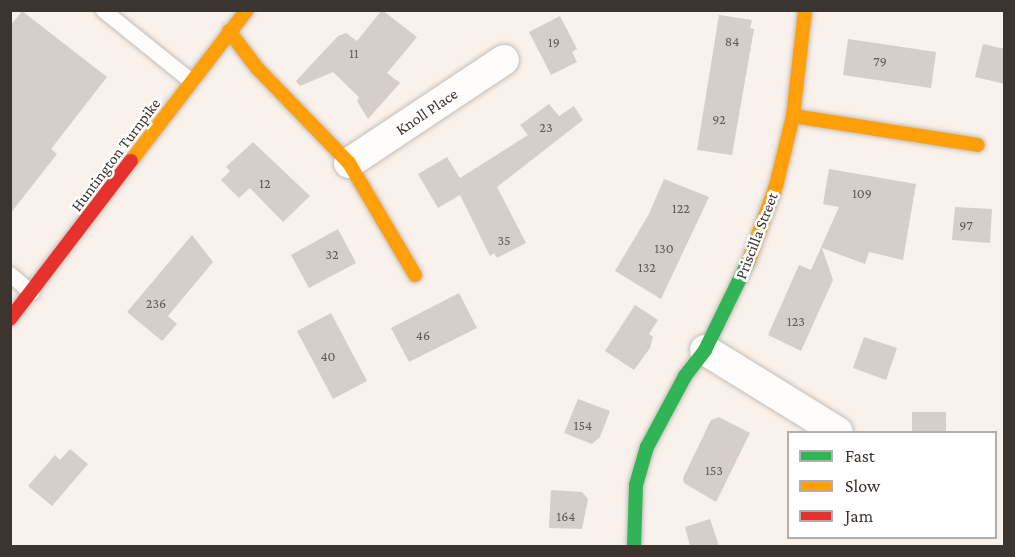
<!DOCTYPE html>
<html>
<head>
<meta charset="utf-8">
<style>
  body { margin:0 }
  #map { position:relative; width:1015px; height:557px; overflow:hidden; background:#f9f1eb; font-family:"Crimson Pro",serif }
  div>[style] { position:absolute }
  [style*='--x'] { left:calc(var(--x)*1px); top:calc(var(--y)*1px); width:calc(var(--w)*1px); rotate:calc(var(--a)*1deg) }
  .building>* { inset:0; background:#d5cec9 }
  .roads { filter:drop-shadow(0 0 2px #c4bdb8) drop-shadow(0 0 2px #c4bdb8) }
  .lane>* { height:15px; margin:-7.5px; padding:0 7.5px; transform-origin:7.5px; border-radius:7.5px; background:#fefdfc }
  .street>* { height:30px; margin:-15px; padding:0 15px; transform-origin:15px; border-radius:15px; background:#fefdfc }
  .fast>* { height:14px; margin:-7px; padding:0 7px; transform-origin:7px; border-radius:7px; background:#30b455 }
  .slow>* { height:14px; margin:-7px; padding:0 7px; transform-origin:7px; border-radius:7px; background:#ff9f0a }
  .jam>* { height:14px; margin:-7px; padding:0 7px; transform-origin:7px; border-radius:7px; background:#e5322d }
  span { translate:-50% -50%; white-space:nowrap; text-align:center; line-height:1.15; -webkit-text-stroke:5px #fff; paint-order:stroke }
  .number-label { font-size:14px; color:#625a56 }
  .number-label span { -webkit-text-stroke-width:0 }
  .street-label { font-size:16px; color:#3b342f }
  .frame { position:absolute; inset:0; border:12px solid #3b342f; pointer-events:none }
  .legend { position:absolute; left:787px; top:431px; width:210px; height:108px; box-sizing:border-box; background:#fff; border:2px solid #b1aeac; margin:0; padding:8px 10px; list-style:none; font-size:18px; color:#3b342f }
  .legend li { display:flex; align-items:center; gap:12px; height:30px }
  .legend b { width:30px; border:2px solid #b1aeac }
</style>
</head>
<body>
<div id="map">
  <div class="building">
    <div style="clip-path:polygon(382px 10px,417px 37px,387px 73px,400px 83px,368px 119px,357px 101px,359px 97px,333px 72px,300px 86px,296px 81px,338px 36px,346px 33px,357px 41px)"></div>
    <div style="clip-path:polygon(22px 11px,107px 77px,51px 149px,57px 154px,10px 214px,10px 26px)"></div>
    <div style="clip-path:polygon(719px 15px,752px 20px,750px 28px,754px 29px,732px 155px,697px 150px)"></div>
    <div style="clip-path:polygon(560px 16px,577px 49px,572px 52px,577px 62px,551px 75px,529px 32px)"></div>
    <div style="clip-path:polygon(848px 39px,936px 52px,931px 88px,843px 75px)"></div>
    <div style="clip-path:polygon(983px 44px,1005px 49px,1005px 84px,975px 77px)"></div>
    <div style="clip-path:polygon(549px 104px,559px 116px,574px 106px,583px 120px,497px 187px,526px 243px,497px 258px,494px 253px,490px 256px,460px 195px,438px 208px,418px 174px,447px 157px,460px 178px,528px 135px,520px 125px)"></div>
    <div style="clip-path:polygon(253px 142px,310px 196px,283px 222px,250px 188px,239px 198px,221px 180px,230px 171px,226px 167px)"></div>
    <div style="clip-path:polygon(829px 169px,916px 184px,903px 260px,869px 252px,865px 264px,822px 248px,833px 280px,801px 351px,768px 335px,799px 265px,811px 270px,839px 207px,823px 204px)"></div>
    <div style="clip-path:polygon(664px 179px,709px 197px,661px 299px,615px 271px,649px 214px)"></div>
    <div style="clip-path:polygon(955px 207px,992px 209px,990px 243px,952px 240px)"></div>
    <div style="clip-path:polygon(338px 229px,356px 263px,309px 288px,291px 255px)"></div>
    <div style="clip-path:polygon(192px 235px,213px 262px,168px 316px,177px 324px,162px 341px,127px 312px)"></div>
    <div style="clip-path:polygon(459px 293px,477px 328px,409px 362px,391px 328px)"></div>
    <div style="clip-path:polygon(635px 305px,658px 320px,649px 334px,653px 337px,650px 348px,634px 370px,605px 351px)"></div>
    <div style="clip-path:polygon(331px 313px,367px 381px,333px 399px,297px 331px)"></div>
    <div style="clip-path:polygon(864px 337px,897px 348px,886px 380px,853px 368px)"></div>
    <div style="clip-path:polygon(578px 399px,610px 411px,600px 437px,592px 444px,564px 433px)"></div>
    <div style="clip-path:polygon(912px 412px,946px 412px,946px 432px,912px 432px)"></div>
    <div style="clip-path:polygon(719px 417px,750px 433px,716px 502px,684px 483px,683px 478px,711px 420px)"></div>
    <div style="clip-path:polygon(70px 449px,88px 464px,52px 506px,28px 486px,55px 455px,60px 460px)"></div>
    <div style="clip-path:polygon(551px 490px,582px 492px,588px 499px,582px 529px,549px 528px)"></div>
    <div style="clip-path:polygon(710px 519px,719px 546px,690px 546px,685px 527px)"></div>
  </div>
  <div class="roads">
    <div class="lane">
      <div style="--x:103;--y:10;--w:113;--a:38.9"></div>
      <div style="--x:10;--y:274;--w:28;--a:41"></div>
    </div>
    <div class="street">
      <div style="--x:349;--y:163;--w:186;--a:-33.6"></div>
      <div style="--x:705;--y:350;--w:156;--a:31.7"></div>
    </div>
    <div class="fast">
      <div style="--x:634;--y:546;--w:61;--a:-88.1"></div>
      <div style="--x:636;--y:485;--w:40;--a:-74"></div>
      <div style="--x:647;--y:447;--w:81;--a:-61.8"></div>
      <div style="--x:685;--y:376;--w:33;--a:-52"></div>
      <div style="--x:705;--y:350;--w:100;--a:-63.9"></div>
    </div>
    <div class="slow">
      <div style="--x:229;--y:31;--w:46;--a:52.9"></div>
      <div style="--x:257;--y:68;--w:132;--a:45.9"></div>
      <div style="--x:349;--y:163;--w:130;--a:59.5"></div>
      <div style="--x:793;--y:116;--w:187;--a:8.9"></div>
      <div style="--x:131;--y:161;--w:190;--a:-52.5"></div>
      <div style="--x:749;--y:260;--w:79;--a:-70"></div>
      <div style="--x:776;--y:186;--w:72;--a:-76.3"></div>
      <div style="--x:793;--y:116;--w:107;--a:-83.5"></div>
    </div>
    <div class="jam">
      <div style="--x:10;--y:319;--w:199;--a:-52.6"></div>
    </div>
  </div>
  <div class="number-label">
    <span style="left:732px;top:41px">84</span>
    <span style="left:554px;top:42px">19</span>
    <span style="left:354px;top:53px">11</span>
    <span style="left:880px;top:61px">79</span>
    <span style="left:719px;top:119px">92</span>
    <span style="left:546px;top:127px">23</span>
    <span style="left:265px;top:183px">12</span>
    <span style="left:862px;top:193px">109</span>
    <span style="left:681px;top:208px">122</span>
    <span style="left:966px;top:225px">97</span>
    <span style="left:504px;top:240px">35</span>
    <span style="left:664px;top:248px">130</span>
    <span style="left:332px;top:254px">32</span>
    <span style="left:647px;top:267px">132</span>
    <span style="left:156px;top:303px">236</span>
    <span style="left:796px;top:321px">123</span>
    <span style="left:423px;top:335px">46</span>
    <span style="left:328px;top:356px">40</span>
    <span style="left:583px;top:425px">154</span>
    <span style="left:714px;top:470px">153</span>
    <span style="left:566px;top:516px">164</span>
  </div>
  <div class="street-label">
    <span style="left:427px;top:112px;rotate:-34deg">Knoll Place</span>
    <span style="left:116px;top:155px;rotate:-53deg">Huntington Turnpike</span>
    <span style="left:757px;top:236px;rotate:-69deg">Priscilla Street</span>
  </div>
  <div class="frame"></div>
  <ul class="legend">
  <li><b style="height:8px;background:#30b455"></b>Fast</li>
  <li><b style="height:8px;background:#ff9f0a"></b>Slow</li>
  <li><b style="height:8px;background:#e5322d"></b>Jam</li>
  </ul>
</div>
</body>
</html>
